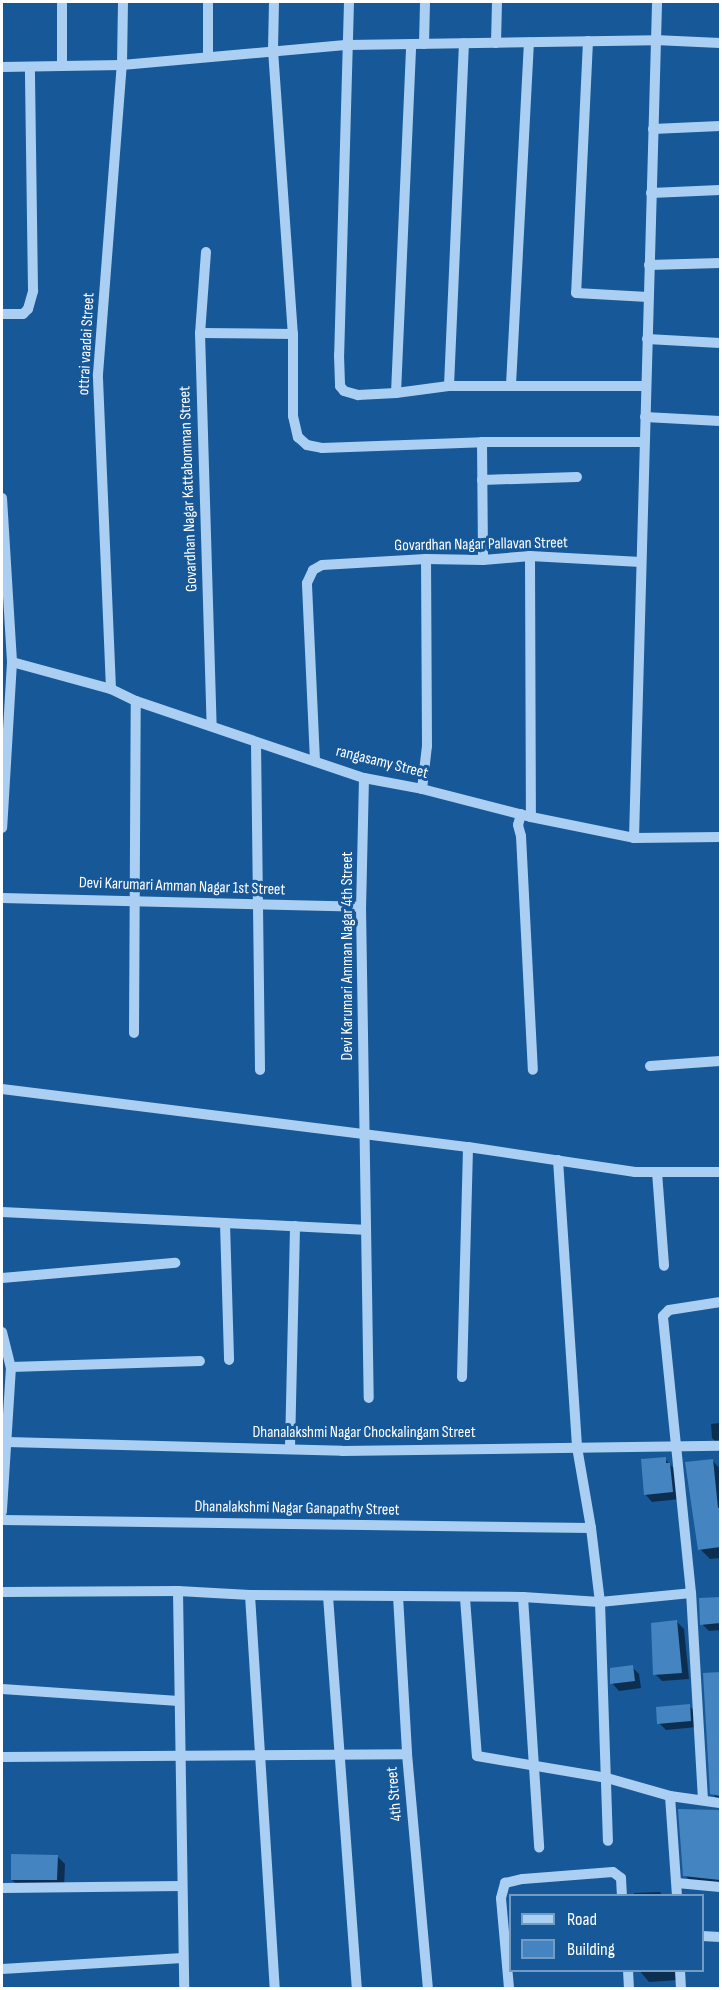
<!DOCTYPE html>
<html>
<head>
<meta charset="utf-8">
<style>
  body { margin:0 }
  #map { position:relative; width:722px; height:1990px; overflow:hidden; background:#175898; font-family:"Sofia Sans Condensed",sans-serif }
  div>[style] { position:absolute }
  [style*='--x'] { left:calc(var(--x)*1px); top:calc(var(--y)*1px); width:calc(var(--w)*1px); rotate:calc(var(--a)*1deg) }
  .shadow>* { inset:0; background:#0007 }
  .building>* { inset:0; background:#4484c1 }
  .minor>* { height:10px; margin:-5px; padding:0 5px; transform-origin:5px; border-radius:5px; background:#aacff2 }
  span { translate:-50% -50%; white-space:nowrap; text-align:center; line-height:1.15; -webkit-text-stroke:6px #175898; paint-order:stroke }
  .street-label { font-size:16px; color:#fff }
  .frame { position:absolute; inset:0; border:3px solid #fff; pointer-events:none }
  .legend { position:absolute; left:509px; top:1894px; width:195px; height:78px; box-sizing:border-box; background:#175898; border:2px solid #749bc1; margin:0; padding:8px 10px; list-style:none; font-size:18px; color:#fff }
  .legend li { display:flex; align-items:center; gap:12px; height:30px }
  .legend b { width:30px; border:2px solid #749bc1 }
</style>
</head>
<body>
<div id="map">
  <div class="shadow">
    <div style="clip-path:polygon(720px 1423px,720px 1445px,719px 1445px,712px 1438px,711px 1424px)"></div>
    <div style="clip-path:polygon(665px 1459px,677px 1472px,680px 1499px,652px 1502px,645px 1494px)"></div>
    <div style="clip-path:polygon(712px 1460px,720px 1469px,720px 1558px,710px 1559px,700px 1549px)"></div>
    <div style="clip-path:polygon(720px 1598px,720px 1630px,709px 1631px,702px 1624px,700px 1600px)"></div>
    <div style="clip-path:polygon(677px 1622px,684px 1629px,689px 1679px,662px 1681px,655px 1674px)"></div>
    <div style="clip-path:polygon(632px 1667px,639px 1674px,641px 1688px,619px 1691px,612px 1683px)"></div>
    <div style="clip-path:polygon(720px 1673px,720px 1802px,712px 1793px,705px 1675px)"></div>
    <div style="clip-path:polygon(689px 1706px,697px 1713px,697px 1727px,666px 1730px,659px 1723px)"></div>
    <div style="clip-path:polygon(680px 1810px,720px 1812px,720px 1887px,693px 1884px,685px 1875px)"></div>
    <div style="clip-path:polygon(58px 1857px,65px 1864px,64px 1887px,20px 1887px,12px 1880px)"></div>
    <div style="clip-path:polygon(660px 1892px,663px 1896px,634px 1896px,634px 1893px)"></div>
    <div style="clip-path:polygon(639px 1970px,677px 1970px,678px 1980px,649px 1982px)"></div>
  </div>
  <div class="building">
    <div style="clip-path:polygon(666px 1457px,666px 1463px,670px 1463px,673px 1492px,644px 1495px,641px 1459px)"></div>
    <div style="clip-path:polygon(713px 1459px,718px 1508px,720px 1507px,720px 1547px,698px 1550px,685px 1462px)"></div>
    <div style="clip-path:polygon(720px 1597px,720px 1623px,700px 1625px,699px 1598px)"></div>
    <div style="clip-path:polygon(677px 1620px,682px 1673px,653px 1675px,651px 1623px)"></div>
    <div style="clip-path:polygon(633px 1665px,635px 1681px,610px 1684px,610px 1668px)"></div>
    <div style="clip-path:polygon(720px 1672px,720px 1796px,710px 1794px,703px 1673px)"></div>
    <div style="clip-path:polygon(690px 1704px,691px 1721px,657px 1724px,656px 1707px)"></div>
    <div style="clip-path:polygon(678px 1809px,720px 1810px,720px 1880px,683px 1876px)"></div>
    <div style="clip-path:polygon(11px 1854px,58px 1855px,57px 1880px,11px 1880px)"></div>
  </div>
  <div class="minor">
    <div style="--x:62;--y:2;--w:64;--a:90"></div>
    <div style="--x:208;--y:2;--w:54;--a:90"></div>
    <div style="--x:274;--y:2;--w:48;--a:91.2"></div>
    <div style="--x:273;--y:50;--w:285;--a:86"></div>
    <div style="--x:293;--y:334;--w:82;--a:90"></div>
    <div style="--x:293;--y:416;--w:22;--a:77"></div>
    <div style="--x:298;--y:437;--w:12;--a:42"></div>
    <div style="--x:307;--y:445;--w:15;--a:11"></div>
    <div style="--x:322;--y:448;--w:160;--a:-2.1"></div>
    <div style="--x:482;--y:442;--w:162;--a:0"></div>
    <div style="--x:349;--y:2;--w:353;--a:91.6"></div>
    <div style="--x:339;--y:355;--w:31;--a:88"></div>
    <div style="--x:340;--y:386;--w:6;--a:51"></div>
    <div style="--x:344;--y:391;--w:15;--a:16"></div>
    <div style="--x:358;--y:395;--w:38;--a:-3"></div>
    <div style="--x:396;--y:393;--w:53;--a:-7.5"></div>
    <div style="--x:449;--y:386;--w:197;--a:0"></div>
    <div style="--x:588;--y:41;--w:252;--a:92.7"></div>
    <div style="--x:576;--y:293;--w:72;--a:3.2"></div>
    <div style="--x:496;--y:43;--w:41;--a:-88.6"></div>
    <div style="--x:424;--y:44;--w:42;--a:-88.6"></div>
    <div style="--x:2;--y:67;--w:120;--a:-1"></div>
    <div style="--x:122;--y:65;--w:227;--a:-5.1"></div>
    <div style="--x:348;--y:45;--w:307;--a:-0.9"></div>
    <div style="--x:655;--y:40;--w:65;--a:2.6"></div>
    <div style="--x:653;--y:129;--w:67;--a:-2.6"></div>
    <div style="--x:651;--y:193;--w:69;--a:-2.5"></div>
    <div style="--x:206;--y:252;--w:81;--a:94.2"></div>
    <div style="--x:200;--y:333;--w:393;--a:88.3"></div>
    <div style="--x:649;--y:265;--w:71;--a:-1.6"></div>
    <div style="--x:2;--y:314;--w:21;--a:0"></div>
    <div style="--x:23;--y:314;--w:7;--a:-45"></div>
    <div style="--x:28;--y:309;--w:19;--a:-74"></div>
    <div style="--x:33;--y:291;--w:223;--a:-90.8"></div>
    <div style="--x:200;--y:333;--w:93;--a:0.6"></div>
    <div style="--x:647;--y:339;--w:73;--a:3.1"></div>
    <div style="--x:511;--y:385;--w:343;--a:-87"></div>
    <div style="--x:449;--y:386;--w:343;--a:-87.5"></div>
    <div style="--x:396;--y:393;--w:349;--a:-87.5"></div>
    <div style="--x:645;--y:417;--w:75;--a:3.1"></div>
    <div style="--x:482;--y:442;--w:118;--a:89.5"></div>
    <div style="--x:482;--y:480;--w:95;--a:-1.8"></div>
    <div style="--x:2;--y:498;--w:164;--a:86.5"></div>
    <div style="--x:12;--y:662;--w:166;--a:93.4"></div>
    <div style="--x:530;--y:556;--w:261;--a:89.8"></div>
    <div style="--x:12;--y:662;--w:103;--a:15.3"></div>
    <div style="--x:111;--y:689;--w:28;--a:26"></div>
    <div style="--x:136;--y:701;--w:241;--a:18.7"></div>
    <div style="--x:364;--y:778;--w:59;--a:10.7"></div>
    <div style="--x:422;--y:789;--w:113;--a:14.4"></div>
    <div style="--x:531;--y:817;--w:105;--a:11.5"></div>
    <div style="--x:634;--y:838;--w:86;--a:-0.7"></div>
    <div style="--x:111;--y:689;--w:315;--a:-92.4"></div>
    <div style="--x:98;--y:374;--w:310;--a:-85.6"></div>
    <div style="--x:122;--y:65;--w:63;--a:-89.1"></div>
    <div style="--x:256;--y:742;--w:328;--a:89.3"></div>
    <div style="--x:315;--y:761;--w:178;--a:-92.6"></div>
    <div style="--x:307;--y:583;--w:14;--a:-65"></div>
    <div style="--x:313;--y:570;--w:10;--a:-29"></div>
    <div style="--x:322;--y:565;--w:104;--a:-3.3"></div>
    <div style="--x:426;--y:559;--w:57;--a:1"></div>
    <div style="--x:483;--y:560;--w:47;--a:-4.9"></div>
    <div style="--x:530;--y:556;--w:111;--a:3.1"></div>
    <div style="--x:364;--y:778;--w:129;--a:91.3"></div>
    <div style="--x:361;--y:907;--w:491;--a:89.1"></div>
    <div style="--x:422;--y:789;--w:43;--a:-83.4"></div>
    <div style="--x:427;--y:746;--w:187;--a:-90.3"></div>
    <div style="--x:521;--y:814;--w:11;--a:105"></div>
    <div style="--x:518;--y:825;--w:11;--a:75"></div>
    <div style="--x:521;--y:836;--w:234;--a:87.1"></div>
    <div style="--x:634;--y:838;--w:836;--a:-88.42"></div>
    <div style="--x:2;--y:898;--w:359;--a:1.4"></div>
    <div style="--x:134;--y:1033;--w:332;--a:-89.7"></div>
    <div style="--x:650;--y:1066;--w:70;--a:-4.1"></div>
    <div style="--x:2;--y:1089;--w:470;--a:7.1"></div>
    <div style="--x:468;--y:1147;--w:169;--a:8.5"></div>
    <div style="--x:635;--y:1172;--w:85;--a:0"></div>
    <div style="--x:558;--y:1160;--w:288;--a:86.2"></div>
    <div style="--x:577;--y:1447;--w:82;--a:80.2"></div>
    <div style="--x:591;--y:1528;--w:75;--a:83.1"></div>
    <div style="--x:600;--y:1602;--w:239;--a:88.1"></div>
    <div style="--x:657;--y:1172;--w:94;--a:85.7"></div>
    <div style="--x:2;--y:1212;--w:362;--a:2.8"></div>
    <div style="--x:225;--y:1223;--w:137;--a:88.3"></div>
    <div style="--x:2;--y:1278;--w:174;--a:-5"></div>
    <div style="--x:2;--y:1332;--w:36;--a:76"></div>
    <div style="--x:11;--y:1367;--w:145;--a:93.6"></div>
    <div style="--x:11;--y:1367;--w:189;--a:-1.8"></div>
    <div style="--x:462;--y:1377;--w:230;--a:-88.5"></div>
    <div style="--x:7;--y:1442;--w:335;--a:1.5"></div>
    <div style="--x:342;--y:1451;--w:378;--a:-0.8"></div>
    <div style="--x:290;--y:1448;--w:222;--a:-88.7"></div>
    <div style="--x:2;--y:1520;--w:589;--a:0.78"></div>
    <div style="--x:178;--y:1591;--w:397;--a:89.1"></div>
    <div style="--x:2;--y:1592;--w:176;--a:-0.3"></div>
    <div style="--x:178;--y:1591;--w:72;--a:3.2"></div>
    <div style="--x:250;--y:1595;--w:273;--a:0.4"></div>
    <div style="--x:523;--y:1597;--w:77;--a:3.7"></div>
    <div style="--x:600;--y:1602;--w:91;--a:-5.6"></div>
    <div style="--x:250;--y:1595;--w:394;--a:86.4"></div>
    <div style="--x:328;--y:1596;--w:393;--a:85.8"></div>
    <div style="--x:398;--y:1596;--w:158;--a:86.7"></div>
    <div style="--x:407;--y:1754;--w:235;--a:84.9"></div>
    <div style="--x:523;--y:1597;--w:251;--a:86.3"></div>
    <div style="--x:465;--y:1598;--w:158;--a:85.7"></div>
    <div style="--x:477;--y:1756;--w:132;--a:9.6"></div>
    <div style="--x:607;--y:1778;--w:66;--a:15.9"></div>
    <div style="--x:670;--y:1796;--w:50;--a:8"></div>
    <div style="--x:2;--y:1689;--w:177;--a:3.9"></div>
    <div style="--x:2;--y:1757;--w:405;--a:-0.4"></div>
    <div style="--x:670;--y:1796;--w:100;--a:86"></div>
    <div style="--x:703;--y:1800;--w:207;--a:-93.3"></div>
    <div style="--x:691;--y:1593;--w:278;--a:-95.8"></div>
    <div style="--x:663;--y:1316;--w:8;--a:-45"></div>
    <div style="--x:669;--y:1310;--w:52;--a:-8.9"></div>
    <div style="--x:677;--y:1883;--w:43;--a:5.3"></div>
    <div style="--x:2;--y:1888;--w:180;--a:-0.6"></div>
    <div style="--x:702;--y:1936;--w:18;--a:3"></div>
    <div style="--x:2;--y:1969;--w:181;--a:-3.5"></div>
    <div style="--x:628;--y:1970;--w:18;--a:87"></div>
    <div style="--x:680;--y:1970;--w:18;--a:87"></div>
    <div style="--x:509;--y:1988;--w:90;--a:-95.1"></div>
    <div style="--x:501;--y:1898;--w:16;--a:-75"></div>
    <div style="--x:505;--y:1883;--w:18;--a:-13"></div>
    <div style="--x:523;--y:1879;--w:90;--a:-4.4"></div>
    <div style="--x:613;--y:1872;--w:10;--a:37"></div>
    <div style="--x:621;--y:1878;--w:18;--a:87"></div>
  </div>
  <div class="street-label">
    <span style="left:87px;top:344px;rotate:-87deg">ottrai vaadai Street</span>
    <span style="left:189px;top:489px;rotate:-92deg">Govardhan Nagar Kattabomman Street</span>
    <span style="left:481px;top:545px;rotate:-1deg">Govardhan Nagar Pallavan Street</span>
    <span style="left:382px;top:763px;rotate:14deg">rangasamy Street</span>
    <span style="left:182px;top:887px;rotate:2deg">Devi Karumari Amman Nagar 1st Street</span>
    <span style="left:348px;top:956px;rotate:-90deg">Devi Karumari Amman Nagar 4th Street</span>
    <span style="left:364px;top:1433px">Dhanalakshmi Nagar Chockalingam Street</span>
    <span style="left:297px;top:1509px;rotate:1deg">Dhanalakshmi Nagar Ganapathy Street</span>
    <span style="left:395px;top:1794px;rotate:-95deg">4th Street</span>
  </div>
  <div class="frame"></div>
  <ul class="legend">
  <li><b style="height:8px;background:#aacff2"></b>Road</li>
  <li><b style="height:16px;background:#4484c1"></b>Building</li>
  </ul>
</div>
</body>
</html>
